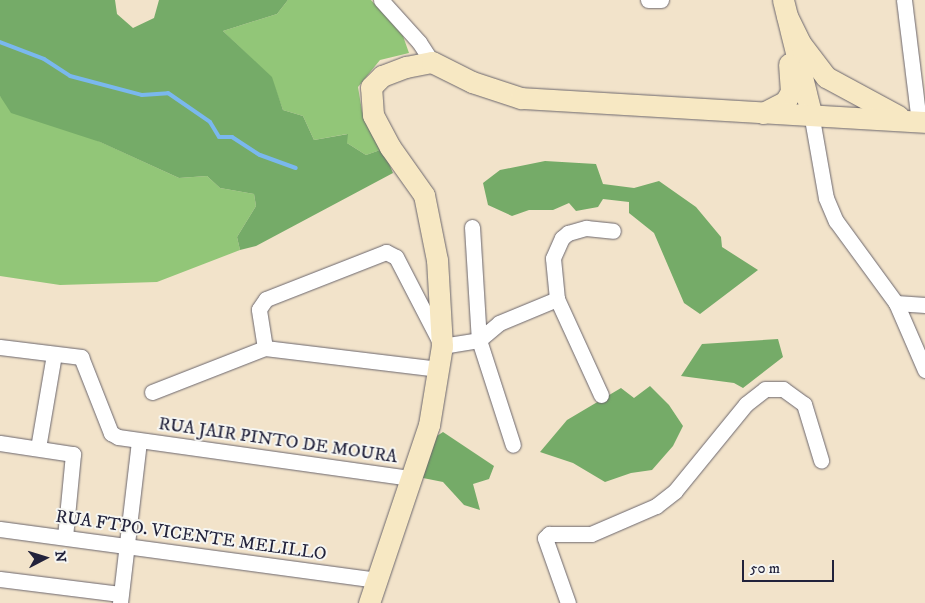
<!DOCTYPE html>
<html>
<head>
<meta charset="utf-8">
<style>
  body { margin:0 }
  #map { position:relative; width:925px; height:603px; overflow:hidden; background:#f2e3ca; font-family:"IM FELL DW Pica",serif }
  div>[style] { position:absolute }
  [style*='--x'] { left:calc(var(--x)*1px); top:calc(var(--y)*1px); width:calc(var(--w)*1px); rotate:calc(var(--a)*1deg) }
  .green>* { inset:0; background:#92c678 }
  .forest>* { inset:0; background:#75ab68 }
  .stream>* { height:4px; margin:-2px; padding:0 2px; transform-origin:2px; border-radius:2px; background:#7ab8ee }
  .roads { filter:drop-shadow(0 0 1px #6b666d) drop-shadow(0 0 1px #6b666d) }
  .minor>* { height:15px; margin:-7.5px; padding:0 7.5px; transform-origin:7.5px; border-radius:7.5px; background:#fff }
  .secondary>* { height:21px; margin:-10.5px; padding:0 10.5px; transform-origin:10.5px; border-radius:10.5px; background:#f7e8c3 }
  span { translate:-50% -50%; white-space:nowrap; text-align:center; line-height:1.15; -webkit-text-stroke:4px #f6f6f2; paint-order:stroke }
  .street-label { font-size:18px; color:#22223b }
  .north { position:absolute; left:20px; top:533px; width:50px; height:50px; -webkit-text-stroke:4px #f6f6f2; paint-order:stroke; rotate:85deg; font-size:14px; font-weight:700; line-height:20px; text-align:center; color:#22223b }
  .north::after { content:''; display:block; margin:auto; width:18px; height:22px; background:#22223b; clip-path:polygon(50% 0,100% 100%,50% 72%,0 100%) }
  .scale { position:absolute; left:742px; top:560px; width:92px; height:22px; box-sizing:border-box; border:2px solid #22223b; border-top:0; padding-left:6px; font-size:15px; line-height:18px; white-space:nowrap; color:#22223b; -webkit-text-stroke:4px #f6f6f2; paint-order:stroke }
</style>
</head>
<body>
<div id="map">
  <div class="green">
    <div style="clip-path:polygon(288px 0,371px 0,403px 36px,409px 53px,380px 60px,358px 87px,362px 111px,383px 149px,366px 155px,347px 143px,347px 134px,314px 140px,303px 116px,283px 110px,271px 77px,223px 31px,277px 14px)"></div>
    <div style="clip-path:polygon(0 96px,179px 178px,207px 176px,220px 188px,254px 194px,256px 206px,237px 237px,240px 250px,157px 282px,60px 285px,0 276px)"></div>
  </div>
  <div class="forest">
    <div style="clip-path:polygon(0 0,115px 0,117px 14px,133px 28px,154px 18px,159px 0,288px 0,277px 14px,223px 31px,272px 77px,283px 110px,303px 116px,314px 140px,348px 134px,347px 143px,366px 155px,383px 149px,393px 173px,256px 246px,240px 250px,237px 237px,256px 206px,254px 194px,220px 188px,207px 176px,179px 178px,100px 142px,11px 113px,0 96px)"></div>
    <div style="clip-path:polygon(545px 161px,596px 164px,603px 184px,634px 188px,659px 181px,696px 207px,721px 237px,722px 247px,758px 270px,700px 314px,684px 303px,654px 233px,629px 213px,629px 202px,603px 199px,598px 207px,576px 211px,569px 203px,553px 210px,529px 210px,512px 216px,488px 205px,483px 183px,500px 170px)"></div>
    <div style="clip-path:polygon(778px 339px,783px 357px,743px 388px,734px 383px,681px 376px,702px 344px)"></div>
    <div style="clip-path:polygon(650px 386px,669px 405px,683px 426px,673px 446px,652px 470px,631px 473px,605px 482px,573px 463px,540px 452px,567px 420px,621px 388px,634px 398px)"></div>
    <div style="clip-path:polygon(443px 432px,494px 466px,489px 479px,473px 484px,480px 510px,464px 505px,443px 482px,418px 477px,429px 441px)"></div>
  </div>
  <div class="stream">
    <div style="--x:0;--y:42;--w:47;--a:21.1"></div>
    <div style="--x:44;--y:59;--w:31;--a:33"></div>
    <div style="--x:70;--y:76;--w:74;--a:14.8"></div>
    <div style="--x:142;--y:95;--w:26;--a:-4"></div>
    <div style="--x:168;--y:93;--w:51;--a:34.6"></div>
    <div style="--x:210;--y:122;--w:17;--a:59"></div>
    <div style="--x:219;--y:137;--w:13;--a:0"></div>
    <div style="--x:232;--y:137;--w:33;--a:33"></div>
    <div style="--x:260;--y:155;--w:38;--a:20"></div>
  </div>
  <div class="roads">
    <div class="minor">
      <div style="--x:381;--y:0;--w:57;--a:47.9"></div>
      <div style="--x:419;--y:42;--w:24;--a:57"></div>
      <div style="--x:648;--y:0;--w:13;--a:0"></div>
      <div style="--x:904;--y:0;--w:123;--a:83"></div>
      <div style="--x:811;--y:113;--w:86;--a:80"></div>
      <div style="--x:826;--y:198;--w:25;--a:67"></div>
      <div style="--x:836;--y:221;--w:102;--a:53.8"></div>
      <div style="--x:896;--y:303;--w:73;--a:66.6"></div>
      <div style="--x:472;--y:227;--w:113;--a:86.5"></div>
      <div style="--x:479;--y:340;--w:110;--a:72.1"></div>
      <div style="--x:896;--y:303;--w:29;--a:4"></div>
      <div style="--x:0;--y:347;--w:82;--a:7"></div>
      <div style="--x:81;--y:357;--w:82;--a:68.5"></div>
      <div style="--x:111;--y:433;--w:8;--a:30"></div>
      <div style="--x:118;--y:437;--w:296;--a:8"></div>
      <div style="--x:265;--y:348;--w:39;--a:-99"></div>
      <div style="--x:259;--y:309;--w:12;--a:-55"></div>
      <div style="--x:266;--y:299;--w:129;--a:-21.4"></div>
      <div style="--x:386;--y:252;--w:11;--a:27"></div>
      <div style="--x:396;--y:257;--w:100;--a:62.7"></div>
      <div style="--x:442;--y:346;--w:37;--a:-9"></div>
      <div style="--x:479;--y:340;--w:26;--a:-40"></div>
      <div style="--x:499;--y:323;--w:63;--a:-22.5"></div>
      <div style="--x:152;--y:392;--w:121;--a:-21.3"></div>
      <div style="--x:265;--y:348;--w:175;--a:6.9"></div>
      <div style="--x:601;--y:395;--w:106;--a:-114.6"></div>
      <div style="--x:557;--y:299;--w:41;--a:-95.6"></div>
      <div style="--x:553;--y:258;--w:22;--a:-66"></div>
      <div style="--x:562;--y:238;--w:8;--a:-40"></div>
      <div style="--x:568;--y:233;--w:19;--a:-16"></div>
      <div style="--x:586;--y:228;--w:27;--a:6"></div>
      <div style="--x:0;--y:443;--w:74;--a:8.6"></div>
      <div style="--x:73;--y:454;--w:83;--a:95.5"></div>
      <div style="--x:38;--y:448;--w:95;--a:-80.3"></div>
      <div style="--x:0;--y:529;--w:379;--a:7.7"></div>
      <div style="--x:0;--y:579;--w:121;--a:7.1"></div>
      <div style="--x:120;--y:603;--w:162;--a:-83.3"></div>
      <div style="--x:568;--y:603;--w:69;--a:-109.5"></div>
      <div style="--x:545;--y:538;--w:6;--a:-45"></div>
      <div style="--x:549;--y:534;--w:42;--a:0"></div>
      <div style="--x:591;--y:534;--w:71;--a:-23.3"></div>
      <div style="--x:656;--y:506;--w:24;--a:-38"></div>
      <div style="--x:675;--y:491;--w:112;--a:-50.8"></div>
      <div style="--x:746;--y:404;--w:24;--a:-38"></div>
      <div style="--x:765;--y:389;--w:18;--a:0"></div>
      <div style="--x:783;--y:389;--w:26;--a:36"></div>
      <div style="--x:804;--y:404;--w:59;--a:73.1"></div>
    </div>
    <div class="secondary">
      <div style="--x:783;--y:0;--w:116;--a:76.1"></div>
      <div style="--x:787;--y:16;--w:30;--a:64"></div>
      <div style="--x:800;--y:43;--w:43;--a:52.6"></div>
      <div style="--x:826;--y:77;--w:82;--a:28.4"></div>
      <div style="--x:763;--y:113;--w:25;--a:-27"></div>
      <div style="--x:785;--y:102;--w:12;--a:-59"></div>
      <div style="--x:791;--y:92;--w:28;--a:-94"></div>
      <div style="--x:369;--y:603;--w:188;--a:-71.4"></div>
      <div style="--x:429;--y:425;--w:80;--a:-80.7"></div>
      <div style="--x:442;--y:346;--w:86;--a:-93.3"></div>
      <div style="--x:437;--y:260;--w:66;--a:-101.3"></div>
      <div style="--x:424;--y:195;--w:59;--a:-125.3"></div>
      <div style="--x:390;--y:147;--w:36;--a:-118"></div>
      <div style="--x:373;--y:115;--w:28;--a:-94"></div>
      <div style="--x:371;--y:87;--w:16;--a:-45"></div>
      <div style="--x:382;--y:76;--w:26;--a:-21"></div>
      <div style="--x:406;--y:67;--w:26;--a:-11"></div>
      <div style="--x:432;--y:62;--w:45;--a:26.6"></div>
      <div style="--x:472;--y:82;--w:52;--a:18.1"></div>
      <div style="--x:521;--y:98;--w:405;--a:3.4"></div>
    </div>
  </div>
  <div class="street-label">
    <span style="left:278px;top:441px;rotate:8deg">RUA JAIR PINTO DE MOURA</span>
    <span style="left:191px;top:536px;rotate:8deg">RUA FTPO. VICENTE MELILLO</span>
  </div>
  <div class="north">N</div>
  <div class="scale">50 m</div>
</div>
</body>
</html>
